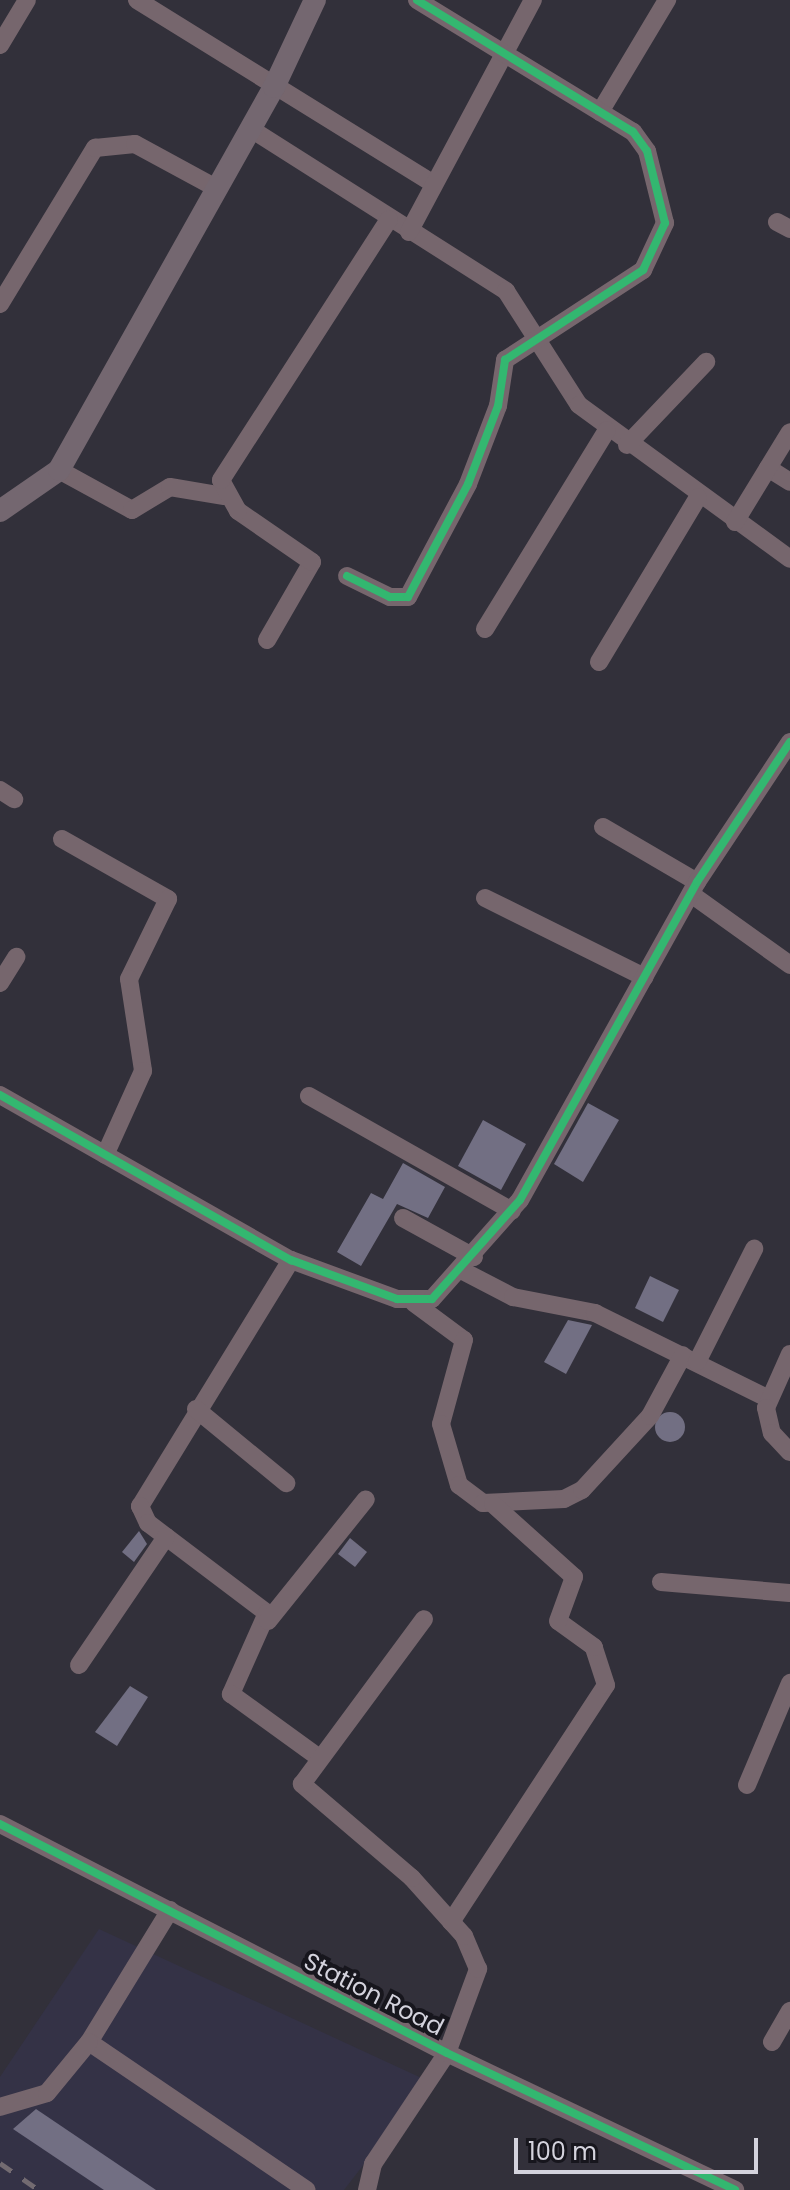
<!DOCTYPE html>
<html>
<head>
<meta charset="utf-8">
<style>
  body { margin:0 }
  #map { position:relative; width:790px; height:2190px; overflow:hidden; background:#32303a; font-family:Poppins,sans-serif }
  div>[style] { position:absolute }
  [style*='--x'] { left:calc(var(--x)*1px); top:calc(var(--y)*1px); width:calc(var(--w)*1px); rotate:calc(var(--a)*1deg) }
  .built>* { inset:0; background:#343246 }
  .building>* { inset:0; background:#726f83 }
  .round { border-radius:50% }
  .minor>* { height:18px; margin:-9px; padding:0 9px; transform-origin:9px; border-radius:9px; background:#76666d }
  .major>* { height:22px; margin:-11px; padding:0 11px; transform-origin:11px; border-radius:11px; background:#746770 }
  .rail>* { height:5px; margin-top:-2.5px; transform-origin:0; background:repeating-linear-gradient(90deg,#736b71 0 14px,transparent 0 28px) }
  .cycleway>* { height:8px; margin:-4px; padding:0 4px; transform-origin:4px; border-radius:4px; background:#33b770 }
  span { translate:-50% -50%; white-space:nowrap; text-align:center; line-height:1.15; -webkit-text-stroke:8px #17161d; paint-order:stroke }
  .street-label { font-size:24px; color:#d4d3dd }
  .scale { position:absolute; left:514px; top:2138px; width:244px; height:36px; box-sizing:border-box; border:4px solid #d4d3dd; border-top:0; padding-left:10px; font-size:24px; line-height:28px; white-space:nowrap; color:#d4d3dd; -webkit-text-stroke:6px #17161d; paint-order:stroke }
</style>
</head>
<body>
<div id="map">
  <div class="built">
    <div style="clip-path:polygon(99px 1929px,428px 2081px,344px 2190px,0 2190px,0 2077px)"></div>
  </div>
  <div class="building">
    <div style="clip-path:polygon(588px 1103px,619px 1120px,583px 1182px,554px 1164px)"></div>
    <div style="clip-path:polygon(483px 1120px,526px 1144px,501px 1190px,458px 1166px)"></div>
    <div style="clip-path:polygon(403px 1163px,445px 1187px,428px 1218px,397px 1204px,361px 1266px,337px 1252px,371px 1193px,383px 1199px)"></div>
    <div style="clip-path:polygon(650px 1276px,679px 1290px,663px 1322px,635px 1308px)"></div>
    <div style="clip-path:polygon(568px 1320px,592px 1325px,566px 1374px,544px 1362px)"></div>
    <div class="round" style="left:655px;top:1412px;width:30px;height:30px"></div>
    <div style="clip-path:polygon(139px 1531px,147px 1544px,134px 1562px,122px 1552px)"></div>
    <div style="clip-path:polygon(350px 1538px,367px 1552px,355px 1567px,338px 1554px)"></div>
    <div style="clip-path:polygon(130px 1686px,148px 1697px,117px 1746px,95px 1732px)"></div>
    <div style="clip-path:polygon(36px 2109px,156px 2190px,104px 2190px,13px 2129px)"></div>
  </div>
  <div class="minor">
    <div style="--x:137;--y:0;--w:349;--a:31.8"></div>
    <div style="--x:0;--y:45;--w:52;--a:-59"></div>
    <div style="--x:600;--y:112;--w:131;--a:-59.1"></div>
    <div style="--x:251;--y:129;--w:302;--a:32.4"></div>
    <div style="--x:506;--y:291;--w:135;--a:57.4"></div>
    <div style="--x:579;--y:405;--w:261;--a:36.1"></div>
    <div style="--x:777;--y:222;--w:15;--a:28"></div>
    <div style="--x:409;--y:232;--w:263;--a:-61.9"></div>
    <div style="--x:0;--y:304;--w:183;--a:-58.7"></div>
    <div style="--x:95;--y:148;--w:40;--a:-5.7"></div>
    <div style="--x:135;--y:144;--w:92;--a:28.5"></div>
    <div style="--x:627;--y:445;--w:115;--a:-46.4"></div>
    <div style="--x:768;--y:468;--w:26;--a:32"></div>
    <div style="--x:59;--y:470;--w:83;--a:28.7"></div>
    <div style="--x:132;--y:510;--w:44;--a:-31.2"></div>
    <div style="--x:170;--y:487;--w:55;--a:9.5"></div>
    <div style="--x:735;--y:522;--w:105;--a:-58.6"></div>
    <div style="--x:347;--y:576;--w:48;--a:26"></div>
    <div style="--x:390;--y:597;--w:18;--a:0"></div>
    <div style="--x:408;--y:597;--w:128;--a:-62"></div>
    <div style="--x:468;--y:484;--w:84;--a:-69"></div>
    <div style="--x:498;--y:406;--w:47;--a:-81.3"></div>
    <div style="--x:505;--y:360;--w:165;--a:-33.1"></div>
    <div style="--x:643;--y:270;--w:52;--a:-64.9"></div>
    <div style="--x:665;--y:223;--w:74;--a:-104"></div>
    <div style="--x:647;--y:151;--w:24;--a:-126"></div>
    <div style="--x:633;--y:132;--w:253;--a:-148.6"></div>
    <div style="--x:485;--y:629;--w:233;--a:-58.5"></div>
    <div style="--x:267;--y:640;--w:90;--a:-60"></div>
    <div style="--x:312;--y:562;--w:90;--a:-145.4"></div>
    <div style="--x:238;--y:511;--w:35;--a:-119"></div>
    <div style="--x:221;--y:480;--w:310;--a:-57.2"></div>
    <div style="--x:599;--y:662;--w:192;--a:-59"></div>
    <div style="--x:0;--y:790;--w:17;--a:33"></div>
    <div style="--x:603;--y:827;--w:109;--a:30.3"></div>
    <div style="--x:62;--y:839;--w:122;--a:29.5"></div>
    <div style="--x:168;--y:899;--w:89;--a:116"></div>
    <div style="--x:129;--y:979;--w:93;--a:81.3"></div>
    <div style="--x:143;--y:1071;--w:92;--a:114.3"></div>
    <div style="--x:691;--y:894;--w:122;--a:35.6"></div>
    <div style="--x:485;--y:898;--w:178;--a:26.4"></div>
    <div style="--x:0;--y:983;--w:31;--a:-58"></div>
    <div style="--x:0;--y:1095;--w:335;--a:29.6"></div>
    <div style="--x:291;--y:1260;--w:113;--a:20.2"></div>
    <div style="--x:397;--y:1299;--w:35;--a:0"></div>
    <div style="--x:432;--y:1299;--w:132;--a:-48.4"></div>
    <div style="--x:520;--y:1200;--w:364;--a:-60.9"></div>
    <div style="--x:697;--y:882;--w:168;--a:-56.4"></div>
    <div style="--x:309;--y:1096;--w:233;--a:29.5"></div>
    <div style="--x:403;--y:1218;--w:81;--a:28.8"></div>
    <div style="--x:291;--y:1260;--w:289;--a:121.5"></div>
    <div style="--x:140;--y:1506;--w:19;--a:65"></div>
    <div style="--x:148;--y:1523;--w:149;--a:37.1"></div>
    <div style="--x:267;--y:1613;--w:89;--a:114"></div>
    <div style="--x:231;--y:1694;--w:107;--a:35.9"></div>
    <div style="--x:461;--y:1270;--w:59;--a:27.4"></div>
    <div style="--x:513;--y:1297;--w:84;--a:11"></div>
    <div style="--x:595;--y:1313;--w:194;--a:26.3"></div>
    <div style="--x:414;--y:1303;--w:62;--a:36.5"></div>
    <div style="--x:464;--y:1340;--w:87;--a:105.3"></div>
    <div style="--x:441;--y:1424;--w:64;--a:73.6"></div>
    <div style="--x:459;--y:1485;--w:30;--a:37"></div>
    <div style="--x:483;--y:1503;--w:81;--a:-2.8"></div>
    <div style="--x:564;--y:1499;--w:20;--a:-27"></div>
    <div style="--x:582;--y:1490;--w:100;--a:-47.4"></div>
    <div style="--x:650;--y:1416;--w:69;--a:-61.6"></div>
    <div style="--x:790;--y:1354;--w:59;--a:114"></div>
    <div style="--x:766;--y:1408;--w:26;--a:77"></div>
    <div style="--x:772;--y:1433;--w:26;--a:47"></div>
    <div style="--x:697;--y:1362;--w:127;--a:-63.2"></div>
    <div style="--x:196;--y:1409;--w:117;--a:39.4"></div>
    <div style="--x:661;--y:1582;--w:129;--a:4.9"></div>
    <div style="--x:268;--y:1621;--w:156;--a:-51.2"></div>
    <div style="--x:79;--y:1665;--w:155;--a:-55.8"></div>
    <div style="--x:747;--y:1785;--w:111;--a:-67.1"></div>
    <div style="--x:0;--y:1824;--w:502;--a:27.13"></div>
    <div style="--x:447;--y:2053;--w:319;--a:25.4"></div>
    <div style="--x:170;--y:1910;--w:155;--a:121.5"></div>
    <div style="--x:89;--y:2042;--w:263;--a:34.2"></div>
    <div style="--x:451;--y:1922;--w:283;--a:-56.8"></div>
    <div style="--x:606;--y:1685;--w:40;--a:-108"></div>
    <div style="--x:594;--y:1647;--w:44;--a:-144.2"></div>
    <div style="--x:558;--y:1621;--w:47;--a:-70"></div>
    <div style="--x:574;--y:1577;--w:109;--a:-138"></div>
    <div style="--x:772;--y:2042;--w:36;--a:-60"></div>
    <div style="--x:0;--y:2107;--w:49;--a:-16.6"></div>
    <div style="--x:47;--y:2093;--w:66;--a:-50.5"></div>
    <div style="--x:367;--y:2190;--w:27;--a:-77"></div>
    <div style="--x:373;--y:2164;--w:133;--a:-56.3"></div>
    <div style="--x:447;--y:2053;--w:90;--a:-69.7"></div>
    <div style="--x:478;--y:1969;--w:36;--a:-113"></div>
    <div style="--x:464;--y:1936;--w:78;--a:-131.9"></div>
    <div style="--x:412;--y:1878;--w:145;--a:-139.5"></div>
    <div style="--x:302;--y:1784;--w:205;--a:-53.5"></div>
  </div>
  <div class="major">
    <div style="--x:0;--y:511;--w:72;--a:-34.8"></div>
    <div style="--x:59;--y:470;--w:439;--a:-60.7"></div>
    <div style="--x:274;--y:87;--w:96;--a:-64.8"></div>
  </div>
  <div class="rail">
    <div style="--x:0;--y:2163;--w:47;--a:34.7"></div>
  </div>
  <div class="cycleway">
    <div style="--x:347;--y:576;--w:48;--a:26"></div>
    <div style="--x:390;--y:597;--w:18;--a:0"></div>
    <div style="--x:408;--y:597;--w:128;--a:-62"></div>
    <div style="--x:468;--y:484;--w:84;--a:-69"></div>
    <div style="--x:498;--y:406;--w:47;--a:-81.3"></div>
    <div style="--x:505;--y:360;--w:165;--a:-33.1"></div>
    <div style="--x:643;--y:270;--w:52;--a:-64.9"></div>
    <div style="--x:665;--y:223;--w:74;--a:-104"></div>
    <div style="--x:647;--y:151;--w:24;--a:-126"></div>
    <div style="--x:633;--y:132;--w:253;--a:-148.6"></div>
    <div style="--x:0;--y:1095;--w:335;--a:29.6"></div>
    <div style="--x:291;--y:1260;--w:113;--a:20.2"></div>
    <div style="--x:397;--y:1299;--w:35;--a:0"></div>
    <div style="--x:432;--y:1299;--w:132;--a:-48.4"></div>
    <div style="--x:520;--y:1200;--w:364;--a:-60.9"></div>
    <div style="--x:697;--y:882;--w:168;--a:-56.4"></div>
    <div style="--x:0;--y:1824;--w:502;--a:27.13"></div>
    <div style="--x:447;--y:2053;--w:319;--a:25.4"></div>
  </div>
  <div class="street-label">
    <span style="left:374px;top:1994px;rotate:27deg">Station Road</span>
  </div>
  <div class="scale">100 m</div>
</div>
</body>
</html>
